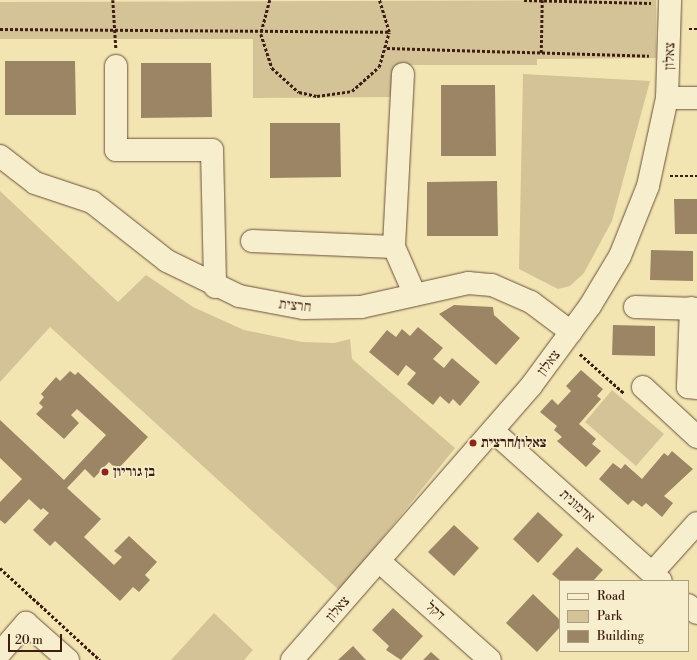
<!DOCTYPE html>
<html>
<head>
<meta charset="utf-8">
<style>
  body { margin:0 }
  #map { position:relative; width:697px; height:660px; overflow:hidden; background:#f3e5b2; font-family:"Libre Bodoni","Frank Ruhl Libre",serif }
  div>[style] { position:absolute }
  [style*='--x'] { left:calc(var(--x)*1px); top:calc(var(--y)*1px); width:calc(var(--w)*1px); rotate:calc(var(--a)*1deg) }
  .green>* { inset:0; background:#d4c397 }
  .building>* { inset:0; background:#9c8565 }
  .path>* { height:2.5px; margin-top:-1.25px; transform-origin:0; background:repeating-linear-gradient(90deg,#3e1e12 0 3px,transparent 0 5px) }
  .roads { filter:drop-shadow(0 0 1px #6b503a) drop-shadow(0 0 1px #6b503a) }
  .minor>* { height:22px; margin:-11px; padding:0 11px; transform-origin:11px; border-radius:11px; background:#f7eecd }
  .dots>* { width:11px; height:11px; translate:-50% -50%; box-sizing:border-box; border:2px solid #f7eecd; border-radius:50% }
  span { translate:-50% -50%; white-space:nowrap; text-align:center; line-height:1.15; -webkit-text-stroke:3px #f7eecd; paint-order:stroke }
  .street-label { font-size:14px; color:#3e1e12 }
  .poi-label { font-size:14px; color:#3e1e12; font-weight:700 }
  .left { translate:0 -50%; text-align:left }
  .legend { position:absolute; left:559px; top:580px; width:130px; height:72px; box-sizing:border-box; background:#f7eecd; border:1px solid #ad9b82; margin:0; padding:5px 7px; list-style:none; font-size:12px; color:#3e1e12 }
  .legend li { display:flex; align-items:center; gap:8px; height:20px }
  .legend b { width:20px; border:1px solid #ad9b82 }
  .scale { position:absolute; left:8px; top:634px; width:54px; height:18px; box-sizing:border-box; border:2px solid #3e1e12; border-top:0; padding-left:5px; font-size:12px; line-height:14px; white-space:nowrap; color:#3e1e12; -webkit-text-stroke:3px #f7eecd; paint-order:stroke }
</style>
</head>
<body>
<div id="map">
  <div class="green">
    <div style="clip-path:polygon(656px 0,656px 58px,537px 59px,537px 65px,395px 65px,395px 97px,253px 98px,253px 39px,0 39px,0 2px)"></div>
    <div style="clip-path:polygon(523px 74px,650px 81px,612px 221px,584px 273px,570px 286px,558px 289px,519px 269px)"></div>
    <div style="clip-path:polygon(0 191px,118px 302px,146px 275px,193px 307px,244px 330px,302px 342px,334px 343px,350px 339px,352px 359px,455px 448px,340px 591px,50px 327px,0 382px)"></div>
    <div style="clip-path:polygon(612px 390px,664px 434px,636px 466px,585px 422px)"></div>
    <div style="clip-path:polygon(214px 613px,253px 650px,244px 660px,171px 660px)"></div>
  </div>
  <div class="building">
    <div style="clip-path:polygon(5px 61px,75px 61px,76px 115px,5px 115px)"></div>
    <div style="clip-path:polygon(141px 63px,211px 63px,212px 117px,141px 118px)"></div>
    <div style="clip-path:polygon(441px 85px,495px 85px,496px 156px,441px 156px)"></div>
    <div style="clip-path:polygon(270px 123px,340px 123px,341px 177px,270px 178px)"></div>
    <div style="clip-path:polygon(497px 181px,498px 236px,427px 236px,427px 182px)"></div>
    <div style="clip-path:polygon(674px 199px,697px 199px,697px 234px,675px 234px)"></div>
    <div style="clip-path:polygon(651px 250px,693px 251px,693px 281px,650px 280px)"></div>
    <div style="clip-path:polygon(454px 305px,493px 307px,494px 315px,520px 338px,496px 365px,439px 314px)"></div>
    <div style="clip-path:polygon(613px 325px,655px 326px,655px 356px,612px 355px)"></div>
    <div style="clip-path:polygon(418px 327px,443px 348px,433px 359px,444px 368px,452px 358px,480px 382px,460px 406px,453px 399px,449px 404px,440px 396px,433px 405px,407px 384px,416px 373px,406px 365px,398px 376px,369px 352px,387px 330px,396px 337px,402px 329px,410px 336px)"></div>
    <div style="clip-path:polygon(581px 370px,603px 389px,597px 396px,601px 399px,579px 424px,596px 439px,592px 444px,601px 451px,586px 467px,557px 441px,562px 437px,554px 430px,557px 426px,540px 412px,552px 399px,558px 405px,571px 391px,566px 386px)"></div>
    <div style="clip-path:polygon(70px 371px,75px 375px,78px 372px,148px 437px,117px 470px,109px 462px,94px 478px,85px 469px,67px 488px,101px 519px,84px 537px,114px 565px,122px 557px,114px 551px,129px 536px,157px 562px,145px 575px,150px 580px,139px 592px,133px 587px,120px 601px,55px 541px,50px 546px,33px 530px,49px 513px,43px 508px,41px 510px,29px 499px,5px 524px,0 520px,0 502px,22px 479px,0 458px,0 420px,64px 480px,106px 435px,77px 409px,71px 415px,79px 423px,64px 439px,36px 414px,43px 407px,39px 403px,44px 397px,41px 394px,56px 377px,60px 381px)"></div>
    <div style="clip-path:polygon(672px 451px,693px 469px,664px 496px,673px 503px,662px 517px,646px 503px,642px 507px,633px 500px,628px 505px,599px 479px,613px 463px,621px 469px,625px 464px,642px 479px,664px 453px,668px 456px)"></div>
    <div style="clip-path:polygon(538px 512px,563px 535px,538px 563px,513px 539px)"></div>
    <div style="clip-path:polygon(454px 525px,479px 548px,454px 576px,428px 552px)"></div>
    <div style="clip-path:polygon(577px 547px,603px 570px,593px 581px,560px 581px,552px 574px)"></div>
    <div style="clip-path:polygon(533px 594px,560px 620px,560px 627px,537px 652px,506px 623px)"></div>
    <div style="clip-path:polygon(393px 608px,423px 636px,401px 660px,386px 650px,389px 646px,372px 630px)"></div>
    <div style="clip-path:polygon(353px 646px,366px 660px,338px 660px)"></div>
    <div style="clip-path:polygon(431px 652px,440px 660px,423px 660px)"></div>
  </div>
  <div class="path">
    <div style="--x:113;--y:0;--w:48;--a:86.4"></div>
    <div style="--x:270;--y:0;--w:35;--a:105"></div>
    <div style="--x:261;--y:34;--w:36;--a:72"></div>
    <div style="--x:272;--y:68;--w:36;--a:42"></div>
    <div style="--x:299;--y:92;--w:18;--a:13"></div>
    <div style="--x:317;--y:96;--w:35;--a:-8"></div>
    <div style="--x:352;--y:91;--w:36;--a:-42"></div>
    <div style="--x:379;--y:67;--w:36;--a:-74"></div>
    <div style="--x:389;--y:32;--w:34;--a:-107"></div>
    <div style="--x:524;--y:0;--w:127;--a:1.4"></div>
    <div style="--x:0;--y:29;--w:389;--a:0.4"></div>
    <div style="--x:689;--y:29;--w:8;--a:0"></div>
    <div style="--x:387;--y:48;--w:262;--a:1.7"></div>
    <div style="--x:541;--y:53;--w:53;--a:-88.9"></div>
    <div style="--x:670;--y:176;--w:27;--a:0"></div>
    <div style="--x:580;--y:354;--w:59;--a:41.6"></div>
    <div style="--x:0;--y:568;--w:136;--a:42.6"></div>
  </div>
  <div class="roads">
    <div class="minor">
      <div style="--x:116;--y:66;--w:84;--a:90"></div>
      <div style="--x:116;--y:150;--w:96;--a:0"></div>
      <div style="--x:212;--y:150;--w:137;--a:88.7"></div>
      <div style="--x:403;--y:74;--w:173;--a:93"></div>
      <div style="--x:394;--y:247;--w:52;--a:66.4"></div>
      <div style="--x:667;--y:98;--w:30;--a:0"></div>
      <div style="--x:0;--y:156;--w:44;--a:37.6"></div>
      <div style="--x:35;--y:183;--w:60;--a:18.4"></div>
      <div style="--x:92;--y:202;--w:95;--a:38.2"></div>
      <div style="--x:167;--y:261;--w:80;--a:25.9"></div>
      <div style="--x:239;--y:296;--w:65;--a:10.6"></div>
      <div style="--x:303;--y:308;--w:58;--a:-1"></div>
      <div style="--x:361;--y:307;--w:110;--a:-12.6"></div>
      <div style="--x:468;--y:283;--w:24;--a:5"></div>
      <div style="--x:492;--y:285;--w:43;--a:23.6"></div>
      <div style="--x:531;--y:302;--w:50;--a:36.9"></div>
      <div style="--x:252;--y:241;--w:142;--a:2.4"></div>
      <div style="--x:635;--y:307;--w:62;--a:1.8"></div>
      <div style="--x:691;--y:308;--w:79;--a:92.2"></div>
      <div style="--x:688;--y:387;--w:9;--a:6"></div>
      <div style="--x:643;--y:387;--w:74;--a:42.8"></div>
      <div style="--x:493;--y:431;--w:225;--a:41.8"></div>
      <div style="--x:380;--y:562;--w:147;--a:41.7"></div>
      <div style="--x:652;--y:573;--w:67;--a:-48"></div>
      <div style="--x:688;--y:605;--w:12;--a:42"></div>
      <div style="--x:0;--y:653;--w:40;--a:-49"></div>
      <div style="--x:26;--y:623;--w:56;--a:41.4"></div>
      <div style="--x:292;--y:660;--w:364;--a:-48.9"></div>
      <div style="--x:531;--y:386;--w:99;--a:-53.6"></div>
      <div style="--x:590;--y:306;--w:58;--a:-59"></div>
      <div style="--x:620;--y:256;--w:75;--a:-68.2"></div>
      <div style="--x:648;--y:186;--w:90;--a:-77.8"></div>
      <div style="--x:667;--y:98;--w:98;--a:-88.2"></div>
    </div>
  </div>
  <div class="dots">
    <div style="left:473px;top:443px;background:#8f2418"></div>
    <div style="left:105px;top:472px;background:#8f2418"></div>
  </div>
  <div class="street-label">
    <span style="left:670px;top:56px;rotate:-88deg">צאלון</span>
    <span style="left:295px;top:306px;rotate:6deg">חרצית</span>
    <span style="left:549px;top:363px;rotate:-52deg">צאלון</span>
    <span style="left:577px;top:506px;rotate:42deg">אדמונית</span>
    <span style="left:338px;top:609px;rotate:-48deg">צאלון</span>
    <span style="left:435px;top:611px;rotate:42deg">דקל</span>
  </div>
  <div class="poi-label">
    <span class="left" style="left:481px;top:443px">צאלון/חרצית</span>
    <span class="left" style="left:113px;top:472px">בן גוריון</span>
  </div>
  <ul class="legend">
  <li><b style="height:5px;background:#f7eecd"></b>Road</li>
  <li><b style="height:11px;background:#d4c397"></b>Park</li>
  <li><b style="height:11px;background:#9c8565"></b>Building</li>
  </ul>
  <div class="scale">20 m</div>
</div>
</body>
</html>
